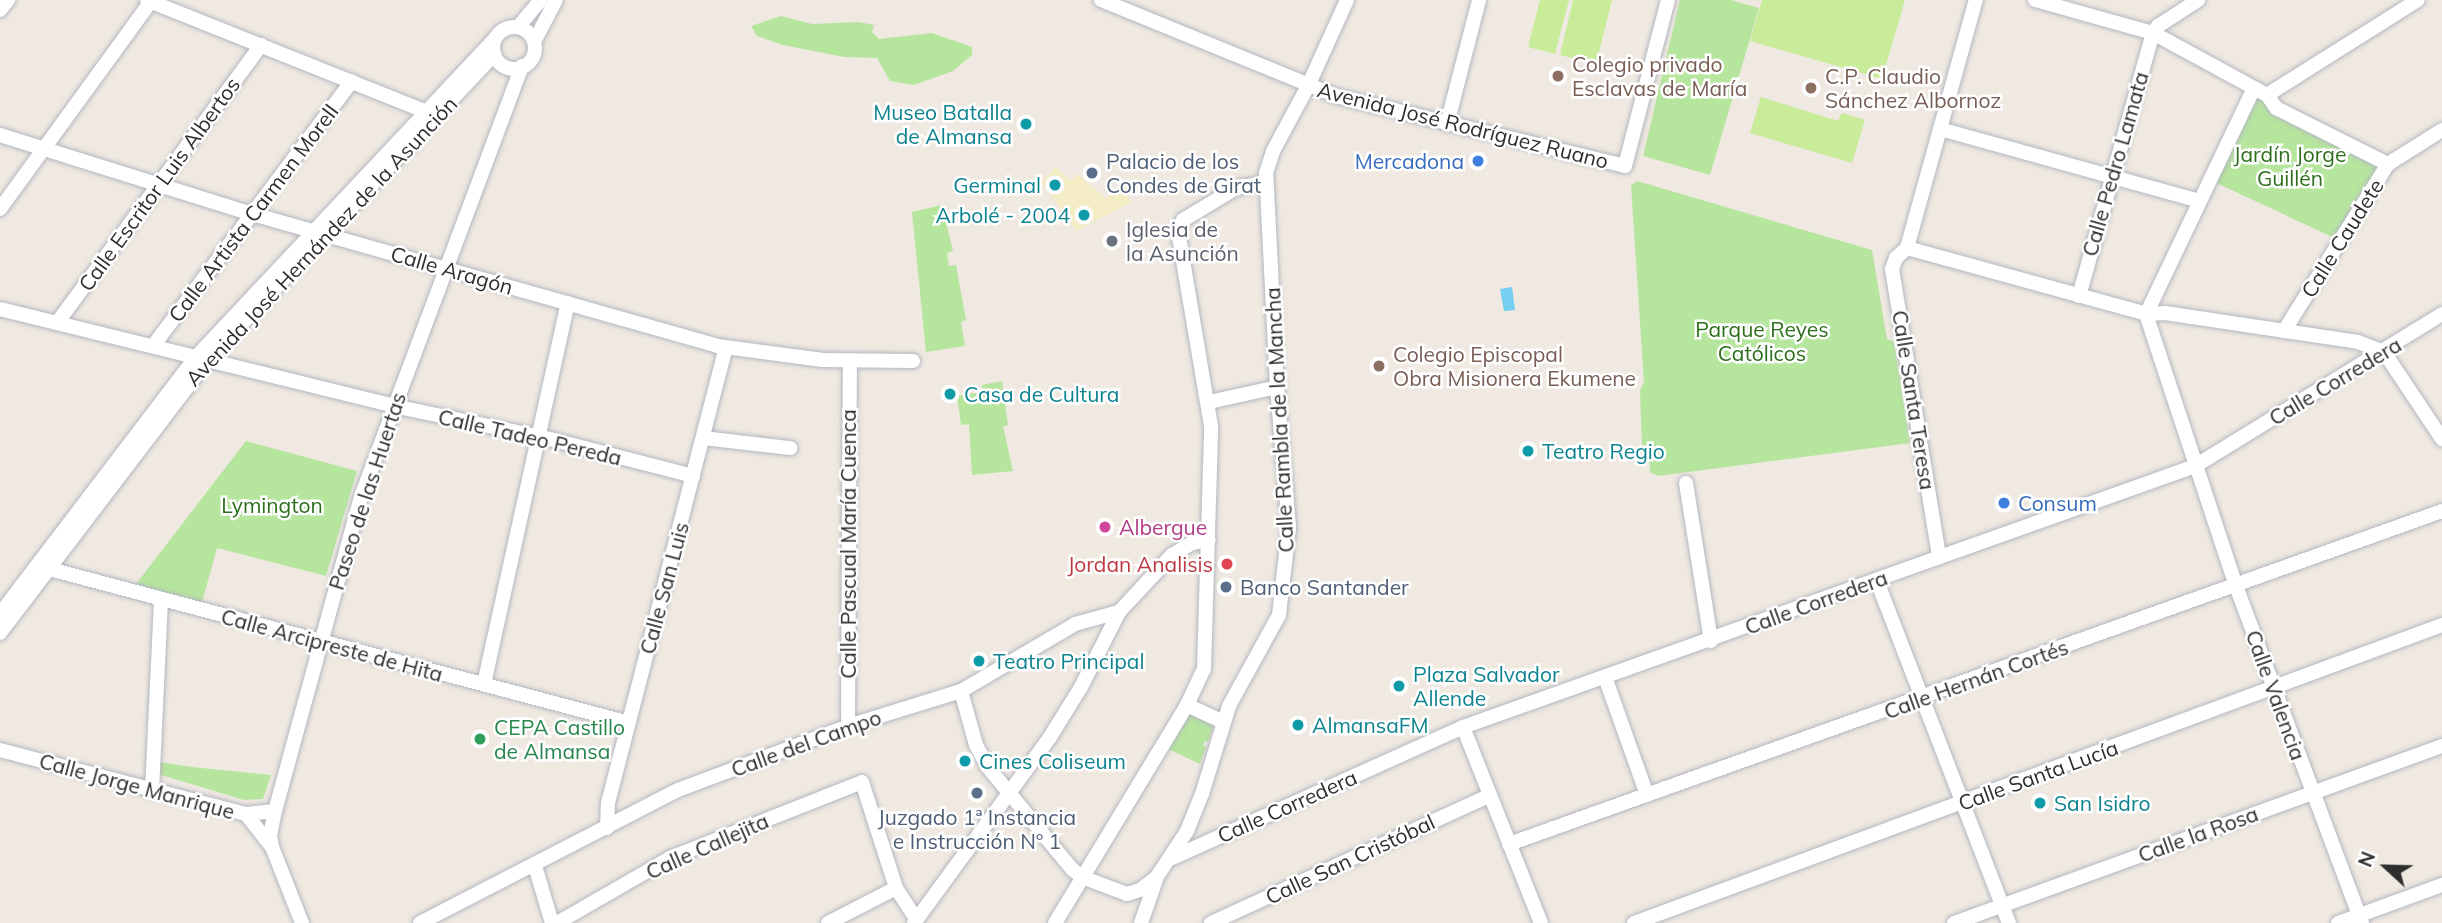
<!DOCTYPE html>
<html>
<head>
<meta charset="utf-8">
<style>
  body { margin:0 }
  #map { position:relative; width:2442px; height:923px; overflow:hidden; background:#efe9e1; font-family:Mulish,sans-serif }
  div>[style] { position:absolute }
  [style*='--x'] { left:calc(var(--x)*1px); top:calc(var(--y)*1px); width:calc(var(--w)*1px); rotate:calc(var(--a)*1deg) }
  .green>* { inset:0; background:#b6e59e }
  .sand>* { inset:0; background:#f3ecc5 }
  .pitch>* { inset:0; background:#c9ec9a }
  .water>* { inset:0; background:#75cff0 }
  .roads { filter:drop-shadow(0 0 2px #b4b7c1) drop-shadow(0 0 2px #b4b7c1) }
  .minor>* { height:14px; margin:-7px; padding:0 7px; transform-origin:7px; border-radius:7px; background:#fff }
  .minor>.ring { margin:-7px; padding:0; box-sizing:content-box; background:none; border:14px solid #fff; border-radius:50% }
  .dots>* { width:19px; height:19px; translate:-50% -50%; box-sizing:border-box; border:4px solid #fff; border-radius:50% }
  span { translate:-50% -50%; white-space:nowrap; text-align:center; line-height:1.15; -webkit-text-stroke:5px #fff; paint-order:stroke }
  .education-label { font-size:21px; color:#785e54 }
  .left { translate:0 -50%; text-align:left }
  .culture-label { font-size:21px; color:#0d838f }
  .right { translate:-100% -50%; text-align:right }
  .street-label { font-size:21px; color:#2e2e2e }
  .park-label { font-size:21px; color:#2c6e1b }
  .service-label { font-size:21px; color:#4e5e75 }
  .shop-label { font-size:21px; color:#366cbe }
  .worship-label { font-size:21px; color:#5b616d }
  .hotel-label { font-size:21px; color:#b23c85 }
  .health-label { font-size:21px; color:#be3a42 }
  .leisure-label { font-size:21px; color:#27864d }
  .north { position:absolute; left:2351px; top:832px; width:70px; height:70px; -webkit-text-stroke:5px #fff; paint-order:stroke; rotate:292deg; font-size:19px; font-weight:700; line-height:28px; text-align:center; color:#2e2e2e }
  .north::after { content:''; display:block; margin:auto; width:24px; height:32px; background:#2e2e2e; clip-path:polygon(50% 0,100% 100%,50% 72%,0 100%) }
</style>
</head>
<body>
<div id="map">
  <div class="green">
    <div style="clip-path:polygon(1680px 0,1731px 0,1759px 8px,1710px 175px,1643px 156px)"></div>
    <div style="clip-path:polygon(781px 16px,812px 24px,858px 22px,874px 25px,872px 32px,879px 39px,932px 33px,972px 47px,972px 55px,953px 71px,925px 81px,914px 85px,890px 81px,877px 58px,844px 57px,783px 45px,757px 36px,751px 26px)"></div>
    <div style="clip-path:polygon(2254px 88px,2388px 164px,2341px 241px,2210px 180px)"></div>
    <div style="clip-path:polygon(1637px 181px,1872px 250px,1887px 339px,1894px 342px,1910px 443px,1658px 476px,1650px 472px,1649px 453px,1642px 448px,1640px 390px,1644px 383px,1631px 185px)"></div>
    <div style="clip-path:polygon(942px 205px,953px 251px,947px 253px,949px 266px,956px 265px,966px 320px,961px 322px,965px 346px,926px 352px,912px 212px)"></div>
    <div style="clip-path:polygon(1002px 381px,1008px 425px,1003px 426px,1013px 471px,972px 475px,969px 424px,961px 425px,957px 396px,982px 392px,982px 385px)"></div>
    <div style="clip-path:polygon(246px 441px,357px 471px,326px 576px,217px 548px,202px 602px,136px 584px)"></div>
    <div style="clip-path:polygon(1190px 712px,1214px 724px,1208px 742px,1205px 741px,1203px 745px,1206px 747px,1200px 764px,1168px 749px)"></div>
    <div style="clip-path:polygon(159px 762px,192px 767px,271px 775px,263px 799px,244px 800px,158px 774px)"></div>
  </div>
  <div class="sand">
    <div style="clip-path:polygon(1056px 167px,1071px 181px,1077px 174px,1106px 199px,1127px 180px,1131px 183px,1137px 177px,1141px 184px,1126px 193px,1131px 202px,1077px 231px,1041px 182px)"></div>
  </div>
  <div class="pitch">
    <div style="clip-path:polygon(1540px 0,1569px 0,1555px 54px,1528px 47px)"></div>
    <div style="clip-path:polygon(1573px 0,1612px 0,1596px 64px,1560px 55px)"></div>
    <div style="clip-path:polygon(1762px 0,1905px 0,1882px 79px,1750px 41px)"></div>
    <div style="clip-path:polygon(1761px 97px,1838px 121px,1842px 113px,1865px 120px,1852px 163px,1750px 133px)"></div>
  </div>
  <div class="water">
    <div style="clip-path:polygon(1512px 287px,1515px 310px,1504px 311px,1500px 289px)"></div>
  </div>
  <div class="roads">
    <div class="minor">
      <div style="--x:147;--y:0;--w:302;--a:21.8"></div>
      <div style="--x:1101;--y:0;--w:254;--a:22.2"></div>
      <div style="--x:1336;--y:96;--w:297;--a:13.6"></div>
      <div style="--x:1625;--y:166;--w:171;--a:-75.5"></div>
      <div style="--x:2035;--y:0;--w:123;--a:15.6"></div>
      <div style="--x:2153;--y:33;--w:130;--a:28.5"></div>
      <div style="--x:2267;--y:95;--w:16;--a:55"></div>
      <div style="--x:2276;--y:108;--w:125;--a:26.6"></div>
      <div style="--x:0;--y:10;--w:13;--a:-51"></div>
      <div style="--x:518;--y:27;--w:35;--a:-50"></div>
      <div class="ring" style="left:493px;top:27px;width:28px;height:28px"></div>
      <div style="--x:534;--y:42;--w:47;--a:-62.4"></div>
      <div style="--x:2254;--y:88;--w:250;--a:115.5"></div>
      <div style="--x:2146;--y:314;--w:287;--a:71.7"></div>
      <div style="--x:2236;--y:586;--w:360;--a:69.5"></div>
      <div style="--x:2267;--y:95;--w:178;--a:-32.2"></div>
      <div style="--x:1447;--y:124;--w:128;--a:-75.5"></div>
      <div style="--x:1940;--y:129;--w:269;--a:15.5"></div>
      <div style="--x:0;--y:135;--w:264;--a:17.4"></div>
      <div style="--x:252;--y:214;--w:483;--a:15.8"></div>
      <div style="--x:717;--y:346;--w:107;--a:7.5"></div>
      <div style="--x:823;--y:360;--w:90;--a:0.6"></div>
      <div style="--x:0;--y:209;--w:257;--a:-54"></div>
      <div style="--x:1907;--y:248;--w:248;--a:15.4"></div>
      <div style="--x:2146;--y:314;--w:19;--a:-3"></div>
      <div style="--x:2165;--y:313;--w:195;--a:8.5"></div>
      <div style="--x:2358;--y:342;--w:28;--a:21"></div>
      <div style="--x:1907;--y:248;--w:15;--a:138"></div>
      <div style="--x:1896;--y:258;--w:12;--a:110"></div>
      <div style="--x:1892;--y:269;--w:292;--a:80.7"></div>
      <div style="--x:1907;--y:248;--w:257;--a:-74.5"></div>
      <div style="--x:2079;--y:296;--w:273;--a:-74.3"></div>
      <div style="--x:2153;--y:33;--w:9;--a:-54"></div>
      <div style="--x:2158;--y:26;--w:48;--a:-33"></div>
      <div style="--x:0;--y:309;--w:406;--a:13.8"></div>
      <div style="--x:394;--y:406;--w:159;--a:11.9"></div>
      <div style="--x:550;--y:439;--w:148;--a:14.5"></div>
      <div style="--x:57;--y:323;--w:345;--a:-53.7"></div>
      <div style="--x:2284;--y:331;--w:197;--a:-58.1"></div>
      <div style="--x:2388;--y:164;--w:64;--a:-32.2"></div>
      <div style="--x:153;--y:346;--w:331;--a:-53.1"></div>
      <div style="--x:2384;--y:352;--w:105;--a:56.3"></div>
      <div style="--x:1209;--y:402;--w:70;--a:-12.4"></div>
      <div style="--x:703;--y:438;--w:88;--a:6.6"></div>
      <div style="--x:1686;--y:483;--w:160;--a:81"></div>
      <div style="--x:42;--y:567;--w:607;--a:14.88"></div>
      <div style="--x:1877;--y:581;--w:367;--a:68.9"></div>
      <div style="--x:0;--y:614;--w:323;--a:-52.7"></div>
      <div style="--x:196;--y:357;--w:435;--a:-46.8"></div>
      <div style="--x:0;--y:633;--w:343;--a:-52.7"></div>
      <div style="--x:208;--y:360;--w:419;--a:-46.9"></div>
      <div style="--x:1605;--y:677;--w:125;--a:70.4"></div>
      <div style="--x:484;--y:684;--w:390;--a:-77.6"></div>
      <div style="--x:961;--y:691;--w:56;--a:74.5"></div>
      <div style="--x:976;--y:745;--w:24;--a:62"></div>
      <div style="--x:987;--y:766;--w:134;--a:50.5"></div>
      <div style="--x:1072;--y:869;--w:13;--a:39"></div>
      <div style="--x:1082;--y:877;--w:48;--a:20.7"></div>
      <div style="--x:1127;--y:894;--w:14;--a:-17"></div>
      <div style="--x:1140;--y:890;--w:20;--a:-37"></div>
      <div style="--x:1156;--y:878;--w:56;--a:-56.6"></div>
      <div style="--x:1187;--y:831;--w:40;--a:-68"></div>
      <div style="--x:1202;--y:794;--w:92;--a:-72.9"></div>
      <div style="--x:1229;--y:706;--w:104;--a:-61.2"></div>
      <div style="--x:1279;--y:615;--w:89;--a:-83.5"></div>
      <div style="--x:1289;--y:527;--w:141;--a:-94.9"></div>
      <div style="--x:1277;--y:387;--w:214;--a:-92.9"></div>
      <div style="--x:1266;--y:173;--w:23;--a:-72"></div>
      <div style="--x:1273;--y:151;--w:74;--a:-61.7"></div>
      <div style="--x:1308;--y:86;--w:94;--a:-65.6"></div>
      <div style="--x:1187;--y:705;--w:40;--a:25"></div>
      <div style="--x:848;--y:726;--w:365;--a:-89.7"></div>
      <div style="--x:1463;--y:727;--w:211;--a:68.3"></div>
      <div style="--x:0;--y:750;--w:254;--a:14.6"></div>
      <div style="--x:246;--y:814;--w:29;--a:-6"></div>
      <div style="--x:152;--y:791;--w:191;--a:-87.3"></div>
      <div style="--x:246;--y:814;--w:41;--a:52"></div>
      <div style="--x:607;--y:828;--w:25;--a:-88"></div>
      <div style="--x:608;--y:803;--w:470;--a:-75.5"></div>
      <div style="--x:1509;--y:844;--w:991;--a:-19.64"></div>
      <div style="--x:1172;--y:858;--w:319;--a:-24.2"></div>
      <div style="--x:1463;--y:727;--w:777;--a:-19.62"></div>
      <div style="--x:2195;--y:466;--w:290;--a:-31.6"></div>
      <div style="--x:535;--y:866;--w:59;--a:73.4"></div>
      <div style="--x:302;--y:923;--w:82;--a:-111.5"></div>
      <div style="--x:272;--y:847;--w:11;--a:-100"></div>
      <div style="--x:270;--y:836;--w:25;--a:-79"></div>
      <div style="--x:275;--y:811;--w:329;--a:-74.7"></div>
      <div style="--x:362;--y:494;--w:457;--a:-69.5"></div>
      <div style="--x:420;--y:923;--w:290;--a:-27.3"></div>
      <div style="--x:678;--y:790;--w:182;--a:-20.6"></div>
      <div style="--x:848;--y:726;--w:118;--a:-17.2"></div>
      <div style="--x:961;--y:691;--w:132;--a:-30.4"></div>
      <div style="--x:1075;--y:624;--w:46;--a:-15.3"></div>
      <div style="--x:557;--y:923;--w:130;--a:-29.9"></div>
      <div style="--x:670;--y:858;--w:206;--a:-21.6"></div>
      <div style="--x:862;--y:782;--w:111;--a:72.2"></div>
      <div style="--x:896;--y:888;--w:37;--a:57"></div>
      <div style="--x:828;--y:923;--w:76;--a:-27.2"></div>
      <div style="--x:914;--y:923;--w:230;--a:-53.8"></div>
      <div style="--x:1050;--y:737;--w:59;--a:-58.2"></div>
      <div style="--x:1081;--y:687;--w:84;--a:-63.1"></div>
      <div style="--x:1119;--y:612;--w:78;--a:-47.1"></div>
      <div style="--x:1172;--y:555;--w:23;--a:-31"></div>
      <div style="--x:1192;--y:543;--w:17;--a:-10"></div>
      <div style="--x:1055;--y:923;--w:255;--a:-58.8"></div>
      <div style="--x:1187;--y:705;--w:40;--a:-65"></div>
      <div style="--x:1204;--y:669;--w:243;--a:-88.3"></div>
      <div style="--x:1211;--y:426;--w:198;--a:-99.6"></div>
      <div style="--x:1178;--y:231;--w:12;--a:-66"></div>
      <div style="--x:1183;--y:220;--w:62;--a:-31.1"></div>
      <div style="--x:1236;--y:188;--w:29;--a:-10"></div>
      <div style="--x:1141;--y:923;--w:46;--a:-70.8"></div>
      <div style="--x:1211;--y:923;--w:306;--a:-24.6"></div>
      <div style="--x:1634;--y:923;--w:861;--a:-20.24"></div>
      <div style="--x:1954;--y:923;--w:519;--a:-19.94"></div>
      <div style="--x:2338;--y:923;--w:111;--a:-20.1"></div>
    </div>
  </div>
  <div class="dots">
    <div style="left:1558px;top:76px;background:#8d6e63"></div>
    <div style="left:1811px;top:88px;background:#8d6e63"></div>
    <div style="left:1026px;top:124px;background:#0f9aa8"></div>
    <div style="left:1478px;top:161px;background:#3f7fe0"></div>
    <div style="left:1092px;top:173px;background:#5c6f8a"></div>
    <div style="left:1055px;top:185px;background:#0f9aa8"></div>
    <div style="left:1084px;top:215px;background:#0f9aa8"></div>
    <div style="left:1112px;top:241px;background:#6b7280"></div>
    <div style="left:1379px;top:366px;background:#8d6e63"></div>
    <div style="left:950px;top:394px;background:#0f9aa8"></div>
    <div style="left:1528px;top:451px;background:#0f9aa8"></div>
    <div style="left:2004px;top:503px;background:#3f7fe0"></div>
    <div style="left:1105px;top:527px;background:#d1479c"></div>
    <div style="left:1227px;top:564px;background:#e0444e"></div>
    <div style="left:1226px;top:587px;background:#5c6f8a"></div>
    <div style="left:979px;top:661px;background:#0f9aa8"></div>
    <div style="left:1399px;top:686px;background:#0f9aa8"></div>
    <div style="left:1298px;top:725px;background:#0f9aa8"></div>
    <div style="left:480px;top:739px;background:#2e9e5b"></div>
    <div style="left:965px;top:761px;background:#0f9aa8"></div>
    <div style="left:977px;top:793px;background:#5c6f8a"></div>
    <div style="left:2040px;top:803px;background:#0f9aa8"></div>
  </div>
  <div class="education-label">
    <span class="left" style="left:1572px;top:76px">Colegio privado<br>Esclavas de María</span>
    <span class="left" style="left:1825px;top:88px">C.P. Claudio<br>Sánchez Albornoz</span>
    <span class="left" style="left:1393px;top:366px">Colegio Episcopal<br>Obra Misionera Ekumene</span>
  </div>
  <div class="culture-label">
    <span class="right" style="left:1012px;top:124px">Museo Batalla<br>de Almansa</span>
    <span class="right" style="left:1041px;top:185px">Germinal</span>
    <span class="right" style="left:1070px;top:215px">Arbolé - 2004</span>
    <span class="left" style="left:964px;top:394px">Casa de Cultura</span>
    <span class="left" style="left:1542px;top:451px">Teatro Regio</span>
    <span class="left" style="left:993px;top:661px">Teatro Principal</span>
    <span class="left" style="left:1413px;top:686px">Plaza Salvador<br>Allende</span>
    <span class="left" style="left:1312px;top:725px">AlmansaFM</span>
    <span class="left" style="left:979px;top:761px">Cines Coliseum</span>
    <span class="left" style="left:2054px;top:803px">San Isidro</span>
  </div>
  <div class="street-label">
    <span style="left:1463px;top:125px;rotate:14deg">Avenida José Rodríguez Ruano</span>
    <span style="left:2115px;top:164px;rotate:-74deg">Calle Pedro Lamata</span>
    <span style="left:159px;top:184px;rotate:-54deg">Calle Escritor Luis Albertos</span>
    <span style="left:253px;top:213px;rotate:-53deg">Calle Artista Carmen Morell</span>
    <span style="left:2342px;top:238px;rotate:-58deg">Calle Caudete</span>
    <span style="left:321px;top:241px;rotate:-47deg">Avenida José Hernández de la Asunción</span>
    <span style="left:452px;top:270px;rotate:16deg">Calle Aragón</span>
    <span style="left:2335px;top:381px;rotate:-31deg">Calle Corredera</span>
    <span style="left:1914px;top:400px;rotate:81deg">Calle Santa Teresa</span>
    <span style="left:1279px;top:420px;rotate:-93deg">Calle Rambla de la Mancha</span>
    <span style="left:530px;top:437px;rotate:13deg">Calle Tadeo Pereda</span>
    <span style="left:367px;top:491px;rotate:-72deg">Paseo de las Huertas</span>
    <span style="left:848px;top:544px;rotate:-90deg">Calle Pascual María Cuenca</span>
    <span style="left:664px;top:588px;rotate:-75deg">Calle San Luis</span>
    <span style="left:1816px;top:602px;rotate:-20deg">Calle Corredera</span>
    <span style="left:332px;top:645px;rotate:15deg">Calle Arcipreste de Hita</span>
    <span style="left:1976px;top:679px;rotate:-20deg">Calle Hernán Cortés</span>
    <span style="left:2276px;top:695px;rotate:70deg">Calle Valencia</span>
    <span style="left:806px;top:743px;rotate:-20deg">Calle del Campo</span>
    <span style="left:2038px;top:775px;rotate:-20deg">Calle Santa Lucía</span>
    <span style="left:137px;top:786px;rotate:15deg">Calle Jorge Manrique</span>
    <span style="left:1287px;top:806px;rotate:-24deg">Calle Corredera</span>
    <span style="left:2198px;top:834px;rotate:-20deg">Calle la Rosa</span>
    <span style="left:707px;top:846px;rotate:-24deg">Calle Callejita</span>
    <span style="left:1350px;top:859px;rotate:-25deg">Calle San Cristóbal</span>
  </div>
  <div class="park-label">
    <span style="left:2290px;top:166px">Jardín Jorge<br>Guillén</span>
    <span style="left:1762px;top:341px">Parque Reyes<br>Católicos</span>
    <span style="left:272px;top:505px">Lymington</span>
  </div>
  <div class="service-label">
    <span class="left" style="left:1106px;top:173px">Palacio de los<br>Condes de Girat</span>
    <span class="left" style="left:1240px;top:587px">Banco Santander</span>
    <span style="left:977px;top:829px">Juzgado 1ª Instancia<br>e Instrucción Nº 1</span>
  </div>
  <div class="shop-label">
    <span class="right" style="left:1464px;top:161px">Mercadona</span>
    <span class="left" style="left:2018px;top:503px">Consum</span>
  </div>
  <div class="worship-label">
    <span class="left" style="left:1126px;top:241px">Iglesia de<br>la Asunción</span>
  </div>
  <div class="hotel-label">
    <span class="left" style="left:1119px;top:527px">Albergue</span>
  </div>
  <div class="health-label">
    <span class="right" style="left:1213px;top:564px">Jordan Analisis</span>
  </div>
  <div class="leisure-label">
    <span class="left" style="left:494px;top:739px">CEPA Castillo<br>de Almansa</span>
  </div>
  <div class="north">N</div>
</div>
</body>
</html>
